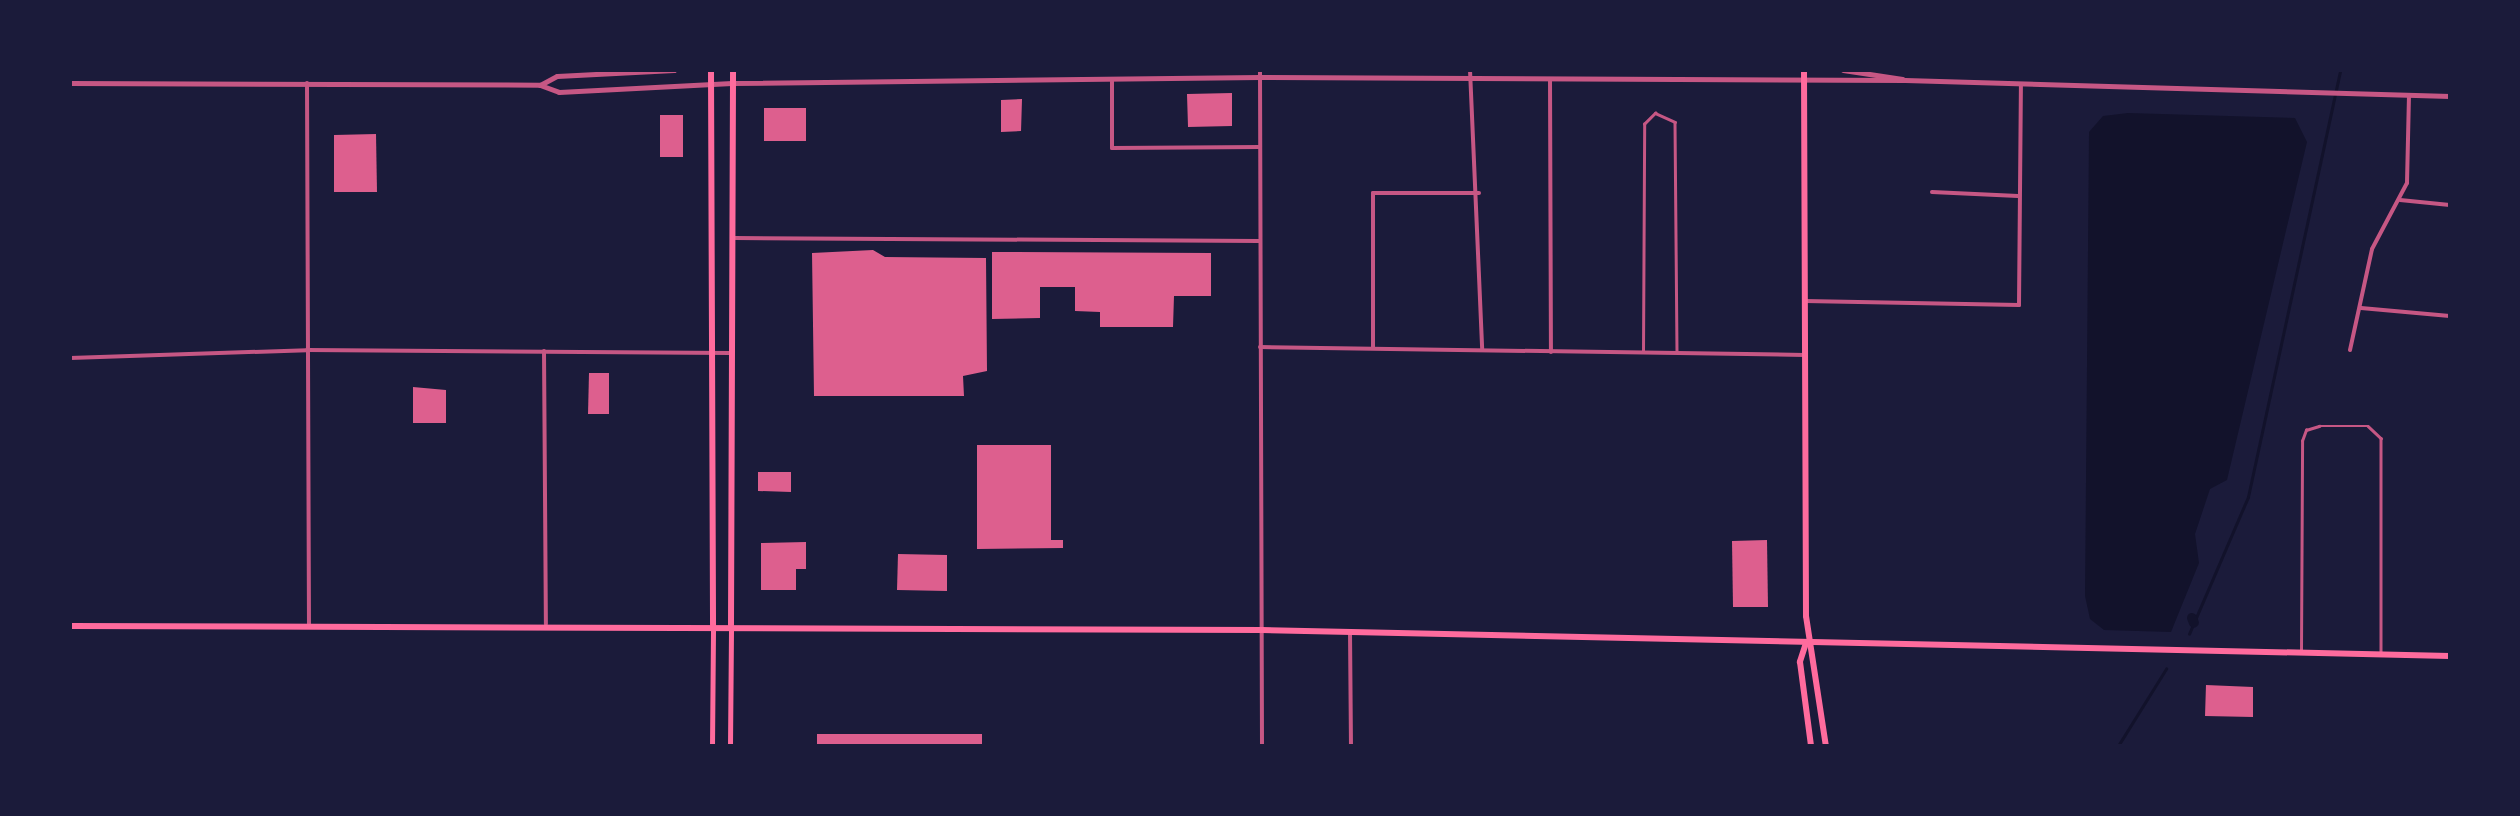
<!DOCTYPE html>
<html>
<head>
<meta charset="utf-8">
<style>
  body { margin:0 }
  #map { position:relative; width:2520px; height:816px; overflow:hidden; background:#1b1b3a; font-family:Rubik,sans-serif }
  div>[style] { position:absolute }
  [style*='--x'] { left:calc(var(--x)*1px); top:calc(var(--y)*1px); width:calc(var(--w)*1px); rotate:calc(var(--a)*1deg) }
  .water>* { inset:0; background:#12122b }
  .stream>* { height:2.5px; margin:-1.25px; padding:0 1.25px; transform-origin:1.25px; border-radius:1.25px; background:#12122b }
  .canal>* { height:10px; margin:-5px; padding:0 5px; transform-origin:5px; border-radius:5px; background:#12122b }
  .building>* { inset:0; background:#dd5f8e }
  .service>* { height:2.5px; margin:-1.25px; padding:0 1.25px; transform-origin:1.25px; border-radius:1.25px; background:#c65784 }
  .minor>* { height:4px; margin:-2px; padding:0 2px; transform-origin:2px; border-radius:2px; background:#c65784 }
  .tertiary>* { height:5px; margin:-2.5px; padding:0 2.5px; transform-origin:2.5px; border-radius:2.5px; background:#c65784 }
  .secondary>* { height:5px; margin:-2.5px; padding:0 2.5px; transform-origin:2.5px; border-radius:2.5px; background:#ff6b9d }
  .primary>* { height:6px; margin:-3px; padding:0 3px; transform-origin:3px; border-radius:3px; background:#ff6b9d }
  span { translate:-50% -50%; white-space:nowrap; text-align:center; line-height:1.15; -webkit-text-stroke:8px #1b1b3a; paint-order:stroke }
  .frame { position:absolute; inset:0; border:72px solid #1b1b3a; pointer-events:none }
</style>
</head>
<body>
<div id="map">
  <div class="water">
    <div style="clip-path:polygon(2128px 113px,2295px 118px,2307px 142px,2227px 480px,2210px 489px,2195px 534px,2199px 563px,2171px 632px,2104px 630px,2090px 619px,2085px 596px,2089px 132px,2103px 116px)"></div>
  </div>
  <div class="stream">
    <div style="--x:2189;--y:634;--w:149;--a:-66.7"></div>
    <div style="--x:2248;--y:497;--w:437;--a:-77.8"></div>
    <div style="--x:2118;--y:746;--w:91;--a:-58.1"></div>
  </div>
  <div class="canal">
    <div style="--x:2192;--y:618;--w:5;--a:68"></div>
  </div>
  <div class="building">
    <div style="clip-path:polygon(1232px 93px,1232px 126px,1188px 127px,1187px 94px)"></div>
    <div style="clip-path:polygon(1022px 99px,1021px 131px,1001px 132px,1001px 100px)"></div>
    <div style="clip-path:polygon(764px 108px,806px 108px,806px 141px,764px 141px)"></div>
    <div style="clip-path:polygon(660px 115px,683px 115px,683px 157px,660px 157px)"></div>
    <div style="clip-path:polygon(376px 134px,377px 192px,334px 192px,334px 135px)"></div>
    <div style="clip-path:polygon(873px 250px,885px 257px,986px 258px,987px 371px,963px 376px,964px 396px,814px 396px,812px 253px)"></div>
    <div style="clip-path:polygon(992px 252px,1211px 253px,1211px 296px,1174px 296px,1173px 327px,1100px 327px,1100px 312px,1075px 311px,1075px 287px,1040px 287px,1040px 318px,992px 319px)"></div>
    <div style="clip-path:polygon(589px 373px,609px 373px,609px 414px,588px 414px)"></div>
    <div style="clip-path:polygon(413px 387px,446px 390px,446px 423px,413px 423px)"></div>
    <div style="clip-path:polygon(977px 445px,1051px 445px,1051px 540px,1063px 540px,1063px 548px,977px 549px)"></div>
    <div style="clip-path:polygon(758px 472px,791px 472px,791px 492px,758px 491px)"></div>
    <div style="clip-path:polygon(1767px 540px,1768px 607px,1733px 607px,1732px 541px)"></div>
    <div style="clip-path:polygon(806px 542px,806px 569px,796px 569px,796px 590px,761px 590px,761px 543px)"></div>
    <div style="clip-path:polygon(898px 554px,947px 555px,947px 591px,897px 590px)"></div>
    <div style="clip-path:polygon(2206px 685px,2253px 687px,2253px 717px,2205px 716px)"></div>
    <div style="clip-path:polygon(817px 734px,982px 734px,982px 746px,817px 746px)"></div>
  </div>
  <div class="service">
    <div style="--x:1643;--y:352;--w:228;--a:-89.7"></div>
    <div style="--x:1644;--y:124;--w:16;--a:-45"></div>
    <div style="--x:1655;--y:113;--w:22;--a:24"></div>
    <div style="--x:1675;--y:122;--w:229;--a:89.5"></div>
    <div style="--x:2301;--y:651;--w:210;--a:-89.7"></div>
    <div style="--x:2302;--y:441;--w:12;--a:-70"></div>
    <div style="--x:2306;--y:430;--w:14;--a:-17"></div>
    <div style="--x:2319;--y:426;--w:49;--a:0"></div>
    <div style="--x:2368;--y:426;--w:18;--a:43"></div>
    <div style="--x:2381;--y:438;--w:213;--a:90"></div>
  </div>
  <div class="minor">
    <div style="--x:1260;--y:70;--w:676;--a:89.83"></div>
    <div style="--x:1470;--y:70;--w:279;--a:87.5"></div>
    <div style="--x:1550;--y:79;--w:273;--a:89.8"></div>
    <div style="--x:1112;--y:80;--w:68;--a:90"></div>
    <div style="--x:1112;--y:148;--w:148;--a:-0.4"></div>
    <div style="--x:307;--y:83;--w:541;--a:89.79"></div>
    <div style="--x:1932;--y:192;--w:86;--a:2.7"></div>
    <div style="--x:2400;--y:200;--w:50;--a:5.7"></div>
    <div style="--x:735;--y:238;--w:524;--a:0.33"></div>
    <div style="--x:1805;--y:301;--w:214;--a:1.1"></div>
    <div style="--x:2019;--y:305;--w:221;--a:-89.5"></div>
    <div style="--x:2361;--y:308;--w:89;--a:5.1"></div>
    <div style="--x:1260;--y:347;--w:545;--a:0.84"></div>
    <div style="--x:1373;--y:347;--w:154;--a:-90"></div>
    <div style="--x:1373;--y:193;--w:106;--a:0"></div>
    <div style="--x:2350;--y:350;--w:103;--a:-77.7"></div>
    <div style="--x:2372;--y:249;--w:75;--a:-62.1"></div>
    <div style="--x:2407;--y:183;--w:87;--a:-88.7"></div>
    <div style="--x:544;--y:351;--w:273;--a:89.6"></div>
    <div style="--x:70;--y:358;--w:237;--a:-1.9"></div>
    <div style="--x:307;--y:350;--w:423;--a:0.4"></div>
    <div style="--x:1350;--y:632;--w:114;--a:89.5"></div>
  </div>
  <div class="tertiary">
    <div style="--x:1843;--y:70;--w:60;--a:8.7"></div>
    <div style="--x:70;--y:83;--w:470;--a:0.2"></div>
    <div style="--x:540;--y:85;--w:20;--a:20"></div>
    <div style="--x:559;--y:92;--w:173;--a:-3"></div>
    <div style="--x:732;--y:83;--w:528;--a:-0.65"></div>
    <div style="--x:1260;--y:77;--w:645;--a:0.27"></div>
    <div style="--x:1905;--y:80;--w:545;--a:1.68"></div>
    <div style="--x:540;--y:85;--w:19;--a:-28"></div>
    <div style="--x:557;--y:76;--w:117;--a:-2.9"></div>
  </div>
  <div class="secondary">
    <div style="--x:712;--y:746;--w:118;--a:-89.5"></div>
    <div style="--x:730;--y:746;--w:117;--a:-89.5"></div>
  </div>
  <div class="primary">
    <div style="--x:711;--y:70;--w:555;--a:89.79"></div>
    <div style="--x:1804;--y:70;--w:546;--a:89.79"></div>
    <div style="--x:1806;--y:616;--w:132;--a:81.3"></div>
    <div style="--x:731;--y:625;--w:555;--a:-89.79"></div>
    <div style="--x:70;--y:626;--w:1192;--a:0.19"></div>
    <div style="--x:1262;--y:630;--w:1188;--a:1.25"></div>
    <div style="--x:1806;--y:643;--w:20;--a:108"></div>
    <div style="--x:1800;--y:662;--w:85;--a:82.5"></div>
  </div>
  <div class="frame"></div>
</div>
</body>
</html>
